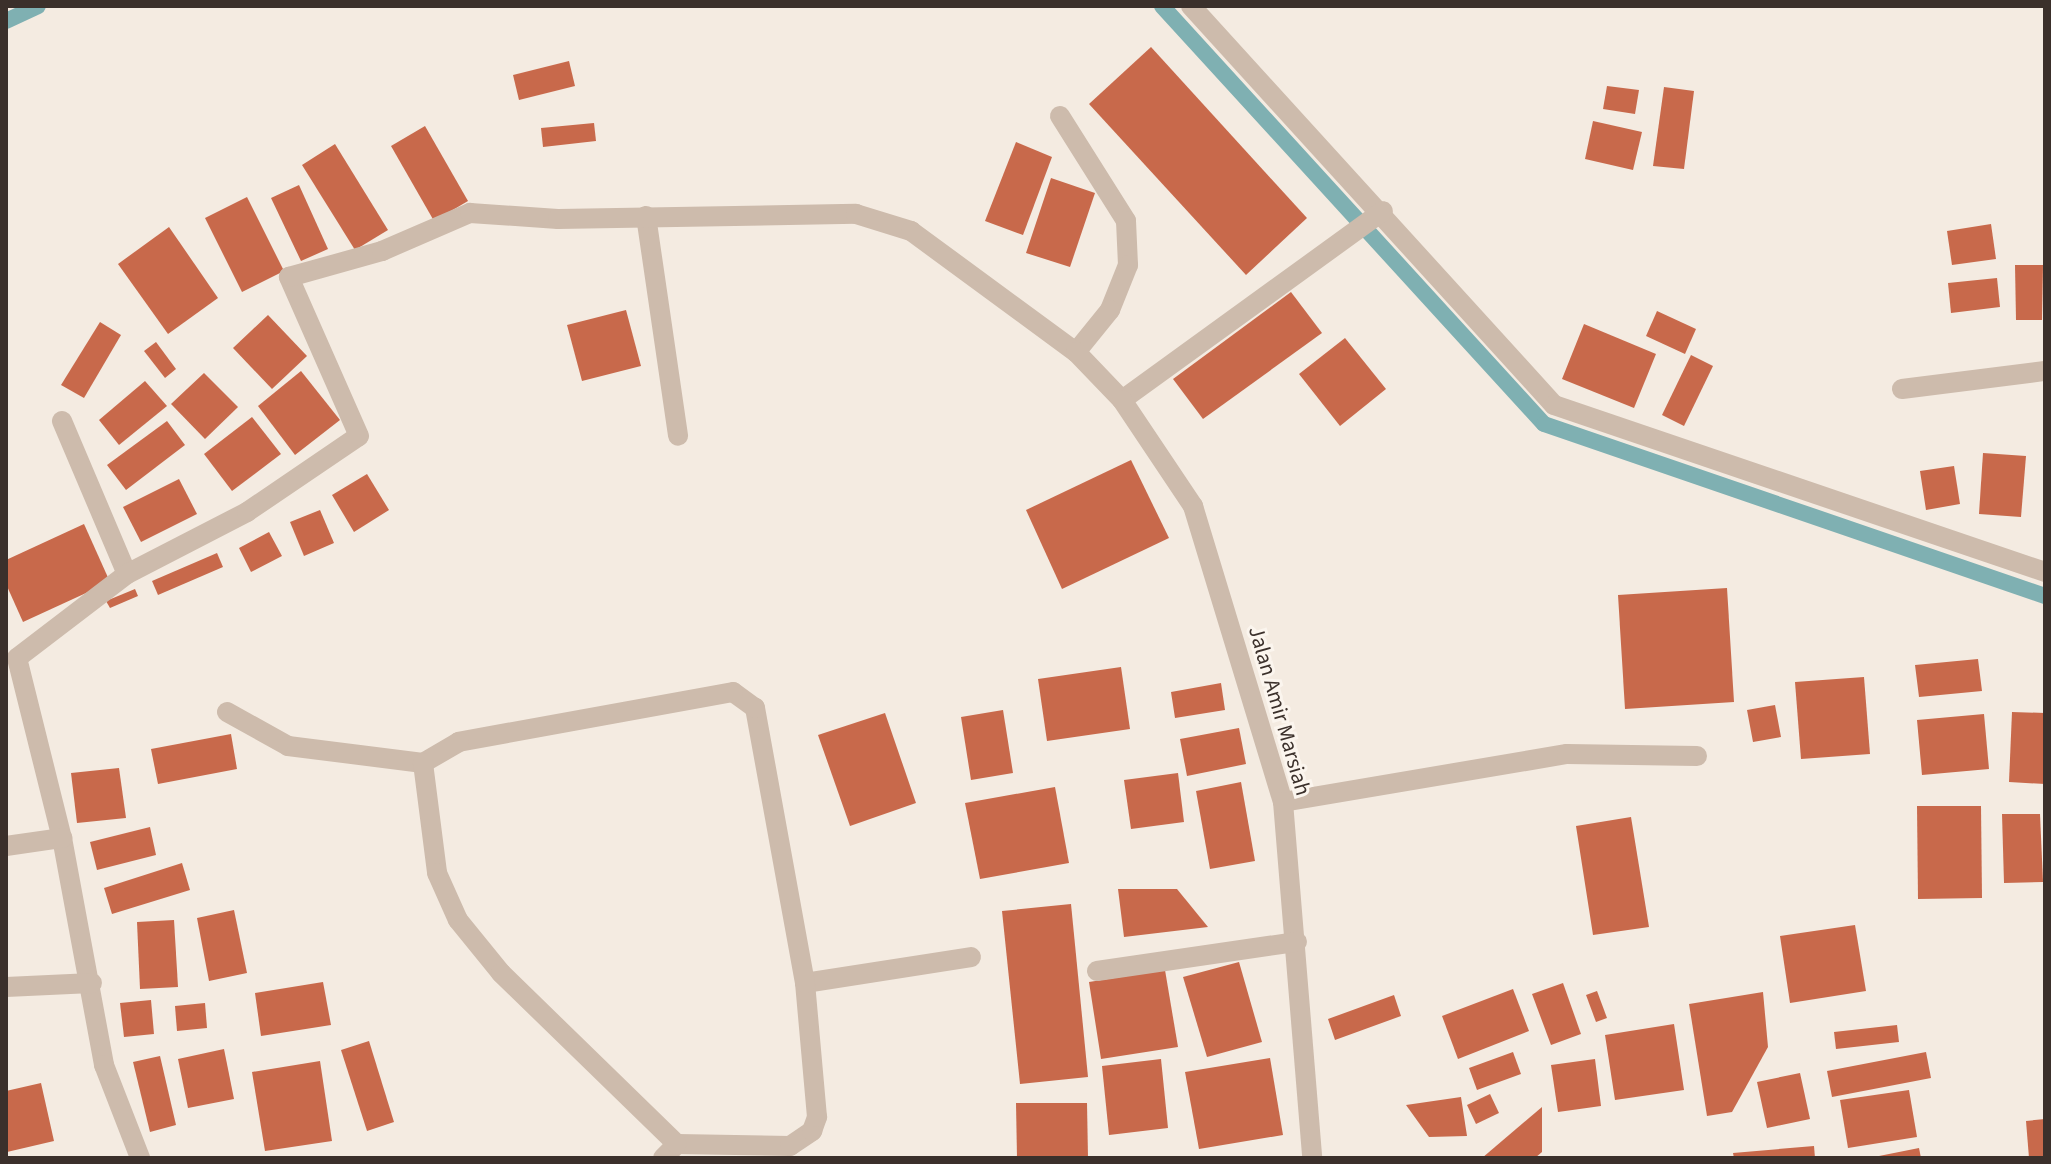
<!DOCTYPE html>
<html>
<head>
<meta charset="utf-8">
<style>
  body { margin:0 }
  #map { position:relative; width:2051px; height:1164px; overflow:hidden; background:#f4ebe1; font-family:"Source Sans 3",sans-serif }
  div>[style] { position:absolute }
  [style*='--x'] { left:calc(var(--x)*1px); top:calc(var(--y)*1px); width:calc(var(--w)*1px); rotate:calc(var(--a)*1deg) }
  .stream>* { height:16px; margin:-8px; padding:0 8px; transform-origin:8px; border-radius:8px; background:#7fb0b2 }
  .building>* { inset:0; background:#c8694b }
  .service>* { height:20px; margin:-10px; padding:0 10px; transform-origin:10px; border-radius:10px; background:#cdbbac }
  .minor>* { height:20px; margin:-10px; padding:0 10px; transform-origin:10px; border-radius:10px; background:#cdbbac }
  span { translate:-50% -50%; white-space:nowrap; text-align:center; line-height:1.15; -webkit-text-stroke:6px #fbf5ee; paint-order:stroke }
  .street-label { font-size:22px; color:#3b302b }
  .frame { position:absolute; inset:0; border:8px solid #3b302b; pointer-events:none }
</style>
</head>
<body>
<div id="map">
  <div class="stream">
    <div style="--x:1162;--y:6;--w:566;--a:47.58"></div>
    <div style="--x:1544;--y:424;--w:530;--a:18.95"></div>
    <div style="--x:6;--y:21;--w:35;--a:-25"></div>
  </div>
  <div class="building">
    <div style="clip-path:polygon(1151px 47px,1307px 218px,1246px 275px,1089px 104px)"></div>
    <div style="clip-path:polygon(569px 61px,575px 86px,519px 100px,513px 75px)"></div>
    <div style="clip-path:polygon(1607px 86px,1639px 90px,1635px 114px,1603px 109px)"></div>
    <div style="clip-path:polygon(1664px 87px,1694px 91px,1684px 169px,1653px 166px)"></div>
    <div style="clip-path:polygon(1593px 121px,1642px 132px,1633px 170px,1585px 159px)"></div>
    <div style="clip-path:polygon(594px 123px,596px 141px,543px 147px,541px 128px)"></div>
    <div style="clip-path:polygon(425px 126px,468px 201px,434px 221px,391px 146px)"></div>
    <div style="clip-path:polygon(1016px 142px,1052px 157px,1023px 235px,985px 221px)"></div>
    <div style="clip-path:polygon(335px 144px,388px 230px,355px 250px,302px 165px)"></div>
    <div style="clip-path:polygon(1051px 178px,1095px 193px,1070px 267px,1026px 253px)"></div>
    <div style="clip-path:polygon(299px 185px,328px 249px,301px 261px,271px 198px)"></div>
    <div style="clip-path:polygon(247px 197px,284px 271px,242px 292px,205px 218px)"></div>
    <div style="clip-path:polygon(1991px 224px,1996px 259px,1952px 265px,1947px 231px)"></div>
    <div style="clip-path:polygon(169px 227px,218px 298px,168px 334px,118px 264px)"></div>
    <div style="clip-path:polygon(2015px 265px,2043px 265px,2042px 320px,2016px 320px)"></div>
    <div style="clip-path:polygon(1997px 278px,2000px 307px,1951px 313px,1948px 283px)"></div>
    <div style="clip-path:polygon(1291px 292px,1322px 333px,1203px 419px,1173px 379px)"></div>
    <div style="clip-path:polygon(626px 310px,641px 366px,582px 381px,567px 325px)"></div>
    <div style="clip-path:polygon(1657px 311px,1696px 329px,1685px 354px,1646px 336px)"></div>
    <div style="clip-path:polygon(268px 315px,307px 356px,272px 389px,233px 348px)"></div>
    <div style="clip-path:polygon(100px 322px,121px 335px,84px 398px,61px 385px)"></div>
    <div style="clip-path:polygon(1584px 324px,1656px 354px,1634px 408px,1562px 379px)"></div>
    <div style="clip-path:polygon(1345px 338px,1386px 389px,1340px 426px,1299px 374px)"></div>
    <div style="clip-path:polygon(156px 342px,176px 369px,165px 378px,144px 351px)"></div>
    <div style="clip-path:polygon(1691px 355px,1713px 366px,1684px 426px,1662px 415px)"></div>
    <div style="clip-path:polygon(301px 371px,340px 420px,295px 455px,258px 406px)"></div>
    <div style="clip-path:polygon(204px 373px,238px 407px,205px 439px,171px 404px)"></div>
    <div style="clip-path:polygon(145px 381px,167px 406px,119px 445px,99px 420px)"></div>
    <div style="clip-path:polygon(252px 417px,281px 454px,232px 491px,204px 454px)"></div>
    <div style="clip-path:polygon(167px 421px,185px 445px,126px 490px,107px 465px)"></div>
    <div style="clip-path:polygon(1983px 453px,2026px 456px,2021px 517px,1979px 514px)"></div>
    <div style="clip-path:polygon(1131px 460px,1169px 538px,1062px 589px,1026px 510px)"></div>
    <div style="clip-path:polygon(1954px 466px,1960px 504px,1926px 510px,1920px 471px)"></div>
    <div style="clip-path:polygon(367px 474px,389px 510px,354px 532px,332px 495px)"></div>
    <div style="clip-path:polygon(179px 479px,197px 514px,141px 542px,123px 507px)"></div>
    <div style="clip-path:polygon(320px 510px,334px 543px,304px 556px,290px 522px)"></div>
    <div style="clip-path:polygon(84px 524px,110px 582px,23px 622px,6px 584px,6px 560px)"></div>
    <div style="clip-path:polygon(269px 532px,282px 556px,251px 572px,239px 548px)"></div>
    <div style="clip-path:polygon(217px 553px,223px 567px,158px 595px,152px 581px)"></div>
    <div style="clip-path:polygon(1727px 588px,1734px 702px,1625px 709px,1618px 595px)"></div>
    <div style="clip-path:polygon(135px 589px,138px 596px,110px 608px,106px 601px)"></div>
    <div style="clip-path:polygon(1978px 659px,1982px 691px,1919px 697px,1915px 665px)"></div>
    <div style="clip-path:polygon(1121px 667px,1130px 729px,1047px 741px,1038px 679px)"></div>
    <div style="clip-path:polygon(1864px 677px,1870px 754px,1801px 759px,1795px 682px)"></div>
    <div style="clip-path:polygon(1221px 683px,1225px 710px,1175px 718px,1171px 692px)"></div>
    <div style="clip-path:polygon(1775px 705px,1781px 737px,1753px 742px,1747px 710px)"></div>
    <div style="clip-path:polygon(1003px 710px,1013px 773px,971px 780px,961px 717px)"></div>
    <div style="clip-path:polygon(2012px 712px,2045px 713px,2045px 784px,2009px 782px)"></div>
    <div style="clip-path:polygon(885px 713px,916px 803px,850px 826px,818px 735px)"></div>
    <div style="clip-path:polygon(1984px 714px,1989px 769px,1922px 775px,1917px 720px)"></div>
    <div style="clip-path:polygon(1239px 728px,1246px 764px,1187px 776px,1180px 739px)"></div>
    <div style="clip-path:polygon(231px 734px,237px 769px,158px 784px,151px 749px)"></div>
    <div style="clip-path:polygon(119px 768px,126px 818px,77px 823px,71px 773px)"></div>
    <div style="clip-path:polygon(1178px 773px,1184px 822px,1131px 829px,1124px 780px)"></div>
    <div style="clip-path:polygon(1241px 782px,1255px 861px,1210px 869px,1196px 791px)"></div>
    <div style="clip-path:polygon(1055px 787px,1069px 863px,980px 879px,965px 803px)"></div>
    <div style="clip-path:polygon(1917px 806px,1981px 806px,1982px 898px,1918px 899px)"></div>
    <div style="clip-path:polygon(2002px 814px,2040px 814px,2043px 882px,2004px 883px)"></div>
    <div style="clip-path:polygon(1631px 817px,1649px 927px,1593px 935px,1576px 826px)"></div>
    <div style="clip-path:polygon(150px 827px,156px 855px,97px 870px,90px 842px)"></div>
    <div style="clip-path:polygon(182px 863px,190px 890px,112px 914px,104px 888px)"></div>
    <div style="clip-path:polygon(1118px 889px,1177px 889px,1208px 927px,1124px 937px)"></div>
    <div style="clip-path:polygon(1071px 904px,1088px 1077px,1020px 1084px,1002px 911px)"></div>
    <div style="clip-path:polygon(234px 910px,247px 973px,209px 981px,197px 918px)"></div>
    <div style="clip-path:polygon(174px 920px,178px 987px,140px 989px,137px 922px)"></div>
    <div style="clip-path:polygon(1855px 925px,1866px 991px,1790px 1003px,1780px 936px)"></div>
    <div style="clip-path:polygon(1239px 962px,1262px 1042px,1207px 1057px,1183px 977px)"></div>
    <div style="clip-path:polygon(1165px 970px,1178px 1047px,1101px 1059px,1089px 982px)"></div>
    <div style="clip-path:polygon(323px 982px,331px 1025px,261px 1036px,255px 993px)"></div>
    <div style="clip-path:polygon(1563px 983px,1581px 1034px,1551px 1045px,1532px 994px)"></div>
    <div style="clip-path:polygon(1513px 989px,1529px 1031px,1458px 1059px,1442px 1016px)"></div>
    <div style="clip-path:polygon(1597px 991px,1607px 1018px,1596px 1022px,1586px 995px)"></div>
    <div style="clip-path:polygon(1763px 992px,1768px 1047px,1732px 1112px,1707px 1116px,1689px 1004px)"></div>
    <div style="clip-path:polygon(1394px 995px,1401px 1016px,1335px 1040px,1328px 1019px)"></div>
    <div style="clip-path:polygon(151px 1000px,154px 1034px,124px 1037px,120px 1003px)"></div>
    <div style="clip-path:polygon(205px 1003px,207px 1028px,177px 1031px,175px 1006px)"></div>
    <div style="clip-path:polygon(1674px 1024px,1684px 1090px,1615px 1100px,1605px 1035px)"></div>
    <div style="clip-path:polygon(1897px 1025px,1899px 1042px,1836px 1049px,1834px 1032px)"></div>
    <div style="clip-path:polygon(369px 1041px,394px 1122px,367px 1131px,341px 1050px)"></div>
    <div style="clip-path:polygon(224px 1049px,234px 1099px,188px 1108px,178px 1059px)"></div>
    <div style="clip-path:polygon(1513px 1052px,1521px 1074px,1477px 1090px,1469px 1068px)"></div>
    <div style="clip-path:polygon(1926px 1052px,1931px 1078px,1832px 1097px,1827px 1071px)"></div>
    <div style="clip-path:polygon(160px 1056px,176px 1125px,150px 1132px,133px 1062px)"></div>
    <div style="clip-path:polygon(1270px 1058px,1283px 1135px,1199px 1149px,1185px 1072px)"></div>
    <div style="clip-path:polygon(1161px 1059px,1168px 1128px,1109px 1135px,1102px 1066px)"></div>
    <div style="clip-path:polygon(1595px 1059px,1601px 1106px,1558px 1112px,1551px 1065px)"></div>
    <div style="clip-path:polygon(320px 1061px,332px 1141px,265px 1151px,252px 1072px)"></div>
    <div style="clip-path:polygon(1800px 1073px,1810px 1119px,1767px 1128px,1757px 1082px)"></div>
    <div style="clip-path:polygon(41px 1083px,54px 1141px,7px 1152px,6px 1091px)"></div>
    <div style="clip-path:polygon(1909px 1090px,1917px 1137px,1848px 1148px,1840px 1100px)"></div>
    <div style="clip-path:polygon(1490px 1094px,1499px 1113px,1476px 1124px,1467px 1105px)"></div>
    <div style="clip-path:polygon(1461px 1097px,1467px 1136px,1429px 1137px,1406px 1105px)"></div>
    <div style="clip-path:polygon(1016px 1103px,1087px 1103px,1088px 1158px,1017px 1158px)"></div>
    <div style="clip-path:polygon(1542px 1107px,1542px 1152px,1535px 1158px,1482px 1158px)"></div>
    <div style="clip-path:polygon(2045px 1119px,2045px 1158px,2029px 1158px,2026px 1121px)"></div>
    <div style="clip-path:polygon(1814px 1146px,1815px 1158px,1734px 1158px,1733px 1153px)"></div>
    <div style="clip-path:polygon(1919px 1148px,1921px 1158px,1874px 1158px,1874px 1157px)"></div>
  </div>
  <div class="service">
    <div style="--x:1283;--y:802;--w:288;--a:-9.6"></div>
    <div style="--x:1567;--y:754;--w:130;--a:0.9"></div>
  </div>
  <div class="minor">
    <div style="--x:1191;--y:6;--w:539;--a:47.7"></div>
    <div style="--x:1554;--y:405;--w:519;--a:18.78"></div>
    <div style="--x:1060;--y:116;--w:124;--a:57.8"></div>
    <div style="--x:1126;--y:221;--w:44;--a:87.4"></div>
    <div style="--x:1128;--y:265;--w:48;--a:111.8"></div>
    <div style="--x:1110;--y:310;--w:54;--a:129"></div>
    <div style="--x:646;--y:216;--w:222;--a:81.7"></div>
    <div style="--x:1902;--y:389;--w:144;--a:-7.2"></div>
    <div style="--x:1122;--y:400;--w:322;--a:-35.9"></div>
    <div style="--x:62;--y:421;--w:166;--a:67"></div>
    <div style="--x:127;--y:574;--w:138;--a:142.6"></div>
    <div style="--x:17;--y:658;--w:186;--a:76"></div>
    <div style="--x:62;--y:838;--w:231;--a:79.5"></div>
    <div style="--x:104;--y:1065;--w:100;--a:68.8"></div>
    <div style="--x:127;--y:574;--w:135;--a:-27.3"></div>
    <div style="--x:247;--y:512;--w:135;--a:-34.2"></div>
    <div style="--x:359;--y:436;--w:174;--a:-113.8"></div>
    <div style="--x:289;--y:277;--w:97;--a:-15.6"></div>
    <div style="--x:382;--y:251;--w:96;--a:-23.4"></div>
    <div style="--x:470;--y:213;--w:88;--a:3.9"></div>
    <div style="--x:558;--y:219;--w:298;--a:-1"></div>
    <div style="--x:856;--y:214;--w:58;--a:17.2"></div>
    <div style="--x:911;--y:231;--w:205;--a:36.3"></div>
    <div style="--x:1076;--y:352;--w:66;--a:46.2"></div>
    <div style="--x:1122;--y:400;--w:128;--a:56.2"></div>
    <div style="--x:1193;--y:506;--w:309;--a:73.1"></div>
    <div style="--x:1283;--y:802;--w:357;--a:85.3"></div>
    <div style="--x:227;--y:712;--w:70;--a:29.1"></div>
    <div style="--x:288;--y:746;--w:136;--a:7.2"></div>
    <div style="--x:6;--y:846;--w:57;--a:-8.1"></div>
    <div style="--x:1097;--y:971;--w:202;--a:-8.3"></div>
    <div style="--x:805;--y:983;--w:168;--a:-8.9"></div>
    <div style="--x:6;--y:987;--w:86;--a:-2.7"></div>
    <div style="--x:663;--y:1158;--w:20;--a:-45"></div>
    <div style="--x:677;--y:1144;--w:113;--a:1"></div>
    <div style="--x:790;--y:1146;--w:27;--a:-34"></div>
    <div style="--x:812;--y:1131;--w:15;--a:-70"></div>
    <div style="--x:817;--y:1117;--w:135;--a:-95.1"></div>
    <div style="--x:805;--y:983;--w:280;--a:-100.3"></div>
    <div style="--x:755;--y:708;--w:27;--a:-144"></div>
    <div style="--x:733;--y:692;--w:279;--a:169.7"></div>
    <div style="--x:459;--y:742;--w:42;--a:149.7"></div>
    <div style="--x:423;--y:763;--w:111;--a:82.7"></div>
    <div style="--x:437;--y:873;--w:51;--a:65.9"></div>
    <div style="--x:458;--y:920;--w:68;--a:50.9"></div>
    <div style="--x:501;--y:973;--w:245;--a:44.2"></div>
  </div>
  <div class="street-label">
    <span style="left:1279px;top:711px;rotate:74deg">Jalan Amir Marsiah</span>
  </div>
  <div class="frame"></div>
</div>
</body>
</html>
